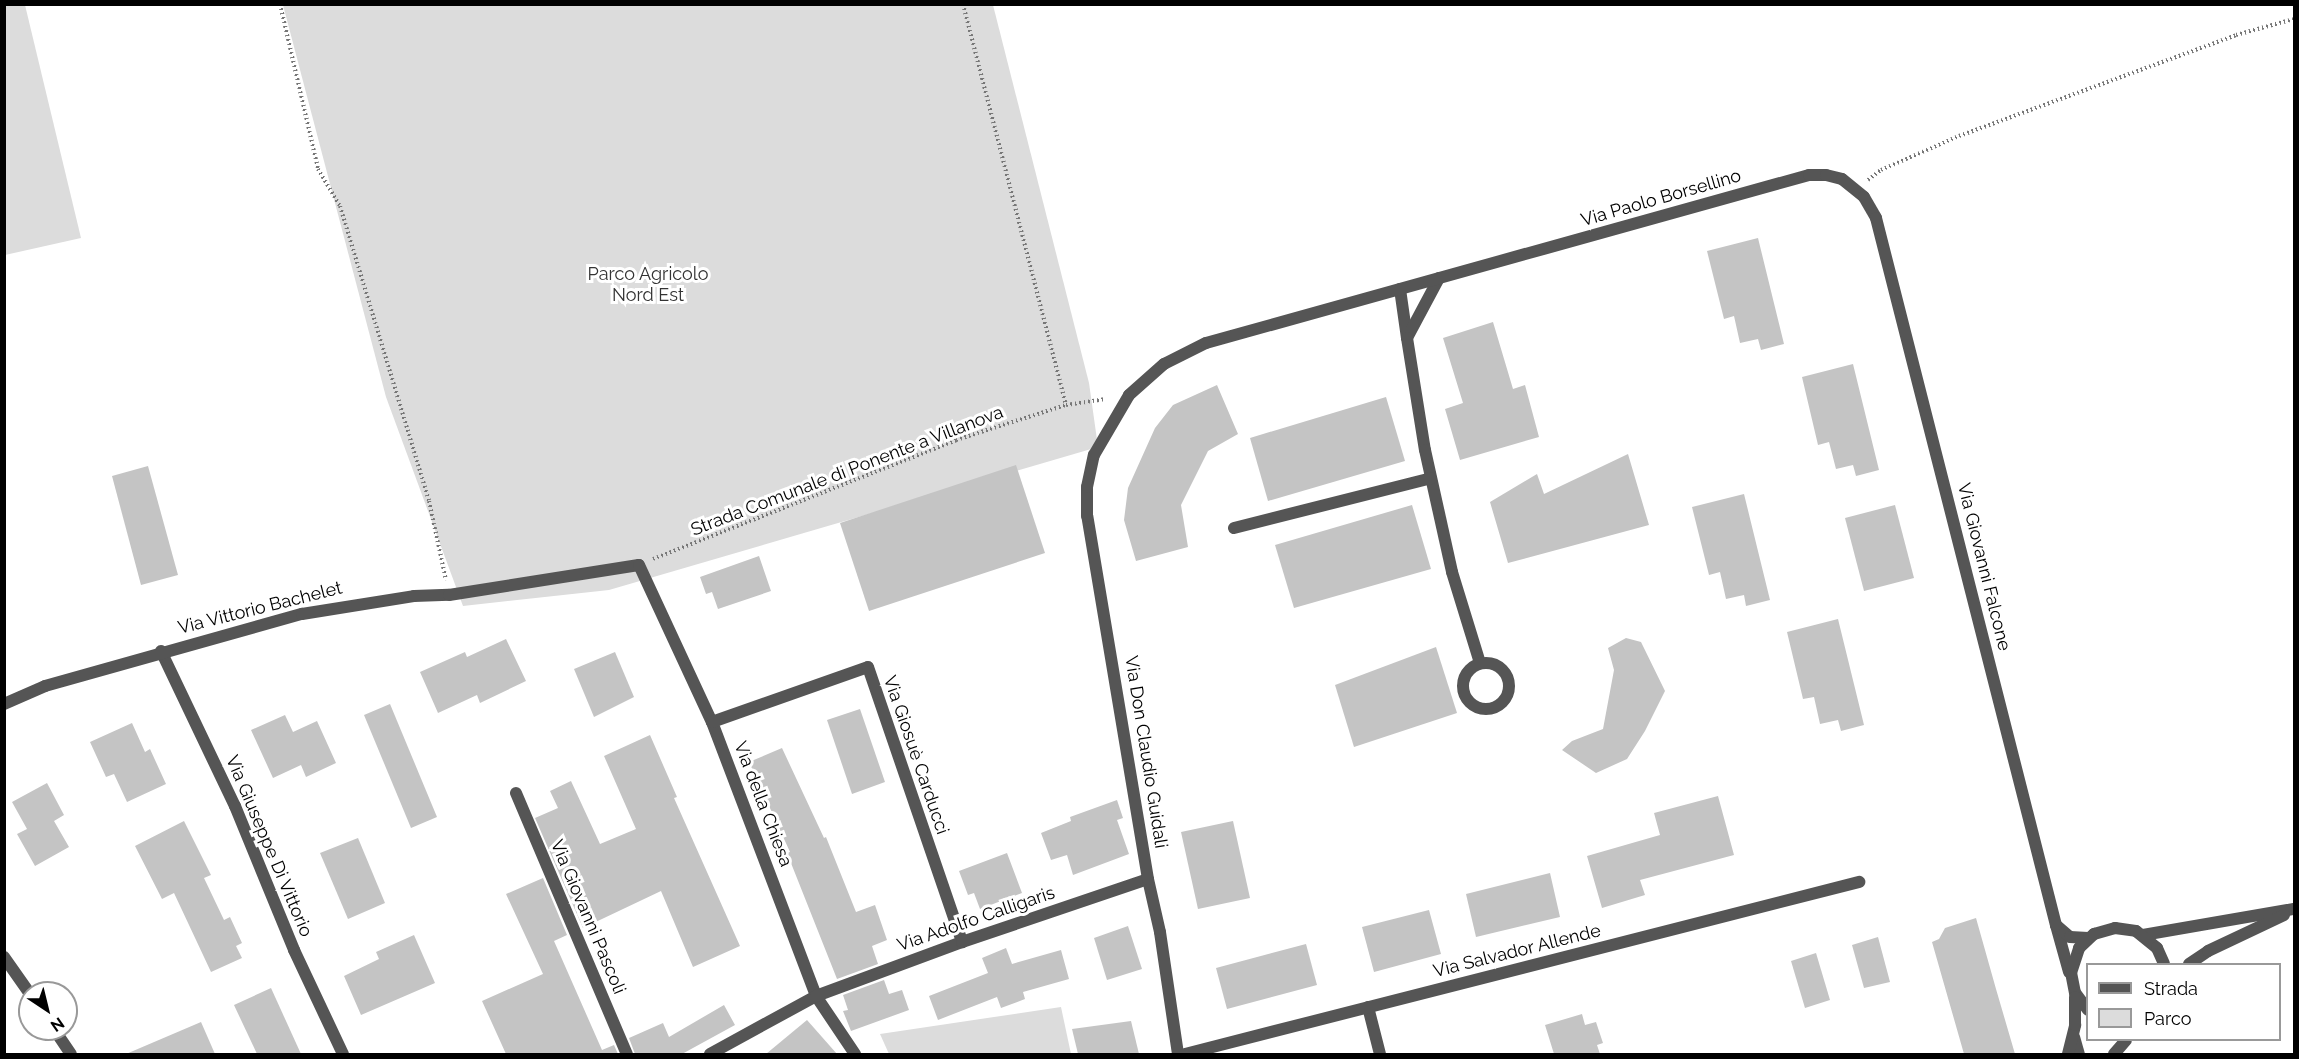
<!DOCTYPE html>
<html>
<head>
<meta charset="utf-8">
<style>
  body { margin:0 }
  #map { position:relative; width:2299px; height:1059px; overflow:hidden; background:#fff; font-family:Raleway,sans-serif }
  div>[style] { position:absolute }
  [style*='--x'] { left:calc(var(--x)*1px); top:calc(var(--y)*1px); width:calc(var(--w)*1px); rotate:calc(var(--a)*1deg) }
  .green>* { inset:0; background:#dcdcdc }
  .building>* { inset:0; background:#c4c4c4 }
  .path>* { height:4px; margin-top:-2px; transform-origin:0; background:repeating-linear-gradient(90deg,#777 0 1.5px,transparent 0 4.5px) }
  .lane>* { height:12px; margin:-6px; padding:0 6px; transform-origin:6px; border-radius:6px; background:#555 }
  .street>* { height:12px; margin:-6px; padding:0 6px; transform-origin:6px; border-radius:6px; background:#555 }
  .street>.ring { margin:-6px; padding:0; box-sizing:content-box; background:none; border:12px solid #555; border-radius:50% }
  span { translate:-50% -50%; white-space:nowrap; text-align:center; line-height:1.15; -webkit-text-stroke:6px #fff; paint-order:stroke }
  .street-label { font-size:18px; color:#000 }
  .park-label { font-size:18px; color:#333 }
  .frame { position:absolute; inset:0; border:6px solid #000; pointer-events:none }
  .legend { position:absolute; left:2086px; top:963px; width:195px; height:78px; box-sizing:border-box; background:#fff; border:2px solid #999; margin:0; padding:8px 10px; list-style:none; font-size:18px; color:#000 }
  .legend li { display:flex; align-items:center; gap:12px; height:30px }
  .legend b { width:30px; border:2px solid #999 }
  .north { position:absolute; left:18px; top:981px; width:60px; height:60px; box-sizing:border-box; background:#fff; border:2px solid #999; border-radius:50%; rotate:145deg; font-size:16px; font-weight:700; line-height:24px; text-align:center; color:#000 }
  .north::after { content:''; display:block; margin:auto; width:21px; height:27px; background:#000; clip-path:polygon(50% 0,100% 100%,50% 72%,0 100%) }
</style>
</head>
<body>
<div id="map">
  <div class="green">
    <div style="clip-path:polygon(4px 5px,25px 5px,81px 238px,5px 255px)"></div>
    <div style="clip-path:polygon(283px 5px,993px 5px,1089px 383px,1098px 447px,609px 590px,463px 606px,386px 397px)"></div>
    <div style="clip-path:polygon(1061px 1007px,1071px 1054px,889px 1054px,880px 1034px)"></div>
  </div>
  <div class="building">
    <div style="clip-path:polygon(1758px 238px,1784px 344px,1761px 350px,1758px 339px,1740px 343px,1734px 316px,1724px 319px,1707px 251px)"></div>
    <div style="clip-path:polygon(1493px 322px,1513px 389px,1525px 385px,1539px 437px,1460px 460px,1445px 409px,1463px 403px,1443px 338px)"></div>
    <div style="clip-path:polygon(1853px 364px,1879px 470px,1856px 476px,1853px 465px,1836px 469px,1829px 442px,1818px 445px,1802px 377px)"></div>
    <div style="clip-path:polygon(1217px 385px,1238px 434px,1208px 451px,1181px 505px,1188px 547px,1136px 561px,1124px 520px,1128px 488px,1155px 428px,1173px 405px)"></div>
    <div style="clip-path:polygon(1386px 397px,1405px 461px,1268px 501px,1250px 438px)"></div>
    <div style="clip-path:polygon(1628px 454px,1649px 525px,1508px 563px,1490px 502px,1537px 474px,1544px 494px)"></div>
    <div style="clip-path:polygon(1016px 465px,1045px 553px,869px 611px,840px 523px)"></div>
    <div style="clip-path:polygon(148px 466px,178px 575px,141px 585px,112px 476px)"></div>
    <div style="clip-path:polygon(1744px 494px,1770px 600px,1746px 606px,1744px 595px,1726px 599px,1720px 572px,1709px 575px,1692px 507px)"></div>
    <div style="clip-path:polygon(1412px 505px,1431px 569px,1294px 608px,1275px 545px)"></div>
    <div style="clip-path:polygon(1895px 505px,1914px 578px,1864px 591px,1845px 518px)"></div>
    <div style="clip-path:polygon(759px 556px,771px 591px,718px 609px,712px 592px,706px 594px,700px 577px)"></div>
    <div style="clip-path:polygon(1838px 619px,1864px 725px,1841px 731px,1838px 720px,1820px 724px,1814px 697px,1803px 699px,1787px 632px)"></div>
    <div style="clip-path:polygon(1626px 638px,1641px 642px,1665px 691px,1645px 731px,1627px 759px,1596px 773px,1562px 750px,1572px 741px,1603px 729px,1614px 670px,1608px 648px)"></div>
    <div style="clip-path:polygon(506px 639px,526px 681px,480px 703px,477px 695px,438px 713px,420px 672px,465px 652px,467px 657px)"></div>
    <div style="clip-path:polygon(1436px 647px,1457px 713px,1354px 747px,1335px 685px)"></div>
    <div style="clip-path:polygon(615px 652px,634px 697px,594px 717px,574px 669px)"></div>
    <div style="clip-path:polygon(390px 704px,437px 817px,411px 828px,364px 715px)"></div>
    <div style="clip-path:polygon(860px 709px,885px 782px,852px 794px,827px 720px)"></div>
    <div style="clip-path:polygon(285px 715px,293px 732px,317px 721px,336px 763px,306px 777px,301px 765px,273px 778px,251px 730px)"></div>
    <div style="clip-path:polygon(132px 723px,145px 752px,150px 749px,166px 784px,127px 802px,114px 774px,106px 777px,90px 742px)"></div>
    <div style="clip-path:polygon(650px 735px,677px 797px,674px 798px,740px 946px,693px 967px,661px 891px,583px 928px,535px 818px,558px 808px,550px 791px,571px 781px,600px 844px,636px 829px,604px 756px)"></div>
    <div style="clip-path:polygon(782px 748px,824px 838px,826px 837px,856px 912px,875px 905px,887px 940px,872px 946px,878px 964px,837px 979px,787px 853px,790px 852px,749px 762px)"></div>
    <div style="clip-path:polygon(47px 783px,64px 815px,54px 821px,69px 847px,35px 866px,17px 834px,27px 829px,12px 802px)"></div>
    <div style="clip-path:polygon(1718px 796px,1734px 855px,1640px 880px,1645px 895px,1602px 908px,1587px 856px,1660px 835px,1654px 813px)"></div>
    <div style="clip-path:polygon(1117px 800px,1123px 818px,1117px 820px,1129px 854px,1073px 875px,1067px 855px,1051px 860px,1041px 833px,1071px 821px,1070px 817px)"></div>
    <div style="clip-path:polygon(184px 821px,211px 875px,204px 878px,224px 920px,230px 917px,242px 943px,236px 946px,242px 958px,211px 972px,174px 893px,162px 899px,135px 846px)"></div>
    <div style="clip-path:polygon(1233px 821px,1250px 898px,1198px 909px,1181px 832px)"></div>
    <div style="clip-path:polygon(358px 838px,385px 903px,348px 919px,320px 853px)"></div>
    <div style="clip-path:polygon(1007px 853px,1022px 893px,980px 909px,974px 893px,968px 895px,959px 871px)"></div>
    <div style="clip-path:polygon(1550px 873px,1560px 917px,1476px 937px,1466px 894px)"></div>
    <div style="clip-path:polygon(543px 878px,567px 935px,554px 941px,602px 1050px,614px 1045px,618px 1054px,506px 1054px,482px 1001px,543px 974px,506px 894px)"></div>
    <div style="clip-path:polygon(1429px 910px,1441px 954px,1374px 972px,1362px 927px)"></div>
    <div style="clip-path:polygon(1976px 918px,1996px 989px,2015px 1054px,1964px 1054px,1932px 942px,1939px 939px,1945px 928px)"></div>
    <div style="clip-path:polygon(1128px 926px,1142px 969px,1107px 980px,1094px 938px)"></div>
    <div style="clip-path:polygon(414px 935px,435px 983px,361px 1015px,344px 976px,379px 959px,376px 952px)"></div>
    <div style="clip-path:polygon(1878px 937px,1890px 982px,1864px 988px,1852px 945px)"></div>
    <div style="clip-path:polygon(1306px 944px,1317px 985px,1227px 1009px,1216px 968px)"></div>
    <div style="clip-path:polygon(1006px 948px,1012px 964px,1061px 950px,1069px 979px,1023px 992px,1025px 999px,1001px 1008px,997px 997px,938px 1020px,929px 996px,988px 973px,982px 958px)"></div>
    <div style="clip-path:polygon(1816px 953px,1830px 1000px,1805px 1008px,1791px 961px)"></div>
    <div style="clip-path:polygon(884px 980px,889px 994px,902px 990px,909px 1010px,851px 1031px,843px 1011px,848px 1010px,843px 995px)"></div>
    <div style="clip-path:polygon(271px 988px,301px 1054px,257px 1054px,234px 1005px)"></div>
    <div style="clip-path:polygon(724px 1005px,735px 1025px,682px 1054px,635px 1054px,629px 1038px,663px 1023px,669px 1037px)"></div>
    <div style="clip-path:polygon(1582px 1014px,1585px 1025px,1596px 1022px,1603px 1043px,1597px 1045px,1600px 1054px,1554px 1054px,1545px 1025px)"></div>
    <div style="clip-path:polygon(807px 1020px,837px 1054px,766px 1054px)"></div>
    <div style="clip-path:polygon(1131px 1021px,1139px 1054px,1078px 1054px,1072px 1029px)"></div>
    <div style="clip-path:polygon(201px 1022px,215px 1054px,126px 1054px)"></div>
  </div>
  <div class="path">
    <div style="--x:280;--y:4;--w:169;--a:77"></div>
    <div style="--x:318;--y:169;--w:43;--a:59.3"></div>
    <div style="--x:340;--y:206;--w:308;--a:73.2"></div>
    <div style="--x:429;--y:501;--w:81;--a:77.9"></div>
    <div style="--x:963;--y:4;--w:414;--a:75.6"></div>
    <div style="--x:1868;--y:180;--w:16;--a:-38"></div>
    <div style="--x:1881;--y:170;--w:85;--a:-23.6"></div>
    <div style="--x:1959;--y:136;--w:295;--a:-20"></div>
    <div style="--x:2236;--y:35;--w:60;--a:-15.4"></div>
    <div style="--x:653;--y:559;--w:326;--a:-21.4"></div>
    <div style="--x:956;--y:440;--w:115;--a:-17.7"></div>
    <div style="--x:1066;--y:405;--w:40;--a:-8.5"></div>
  </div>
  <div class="lane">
    <div style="--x:2074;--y:1037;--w:18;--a:74"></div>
  </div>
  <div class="street">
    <div style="--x:1400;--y:289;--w:49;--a:81.9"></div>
    <div style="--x:1407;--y:338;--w:68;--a:-61.9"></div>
    <div style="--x:1407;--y:338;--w:113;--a:80.9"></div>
    <div style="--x:1425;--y:450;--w:125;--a:77.5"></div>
    <div style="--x:1452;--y:572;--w:95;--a:72.9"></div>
    <div style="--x:1234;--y:528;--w:203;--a:-14.2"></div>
    <div style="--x:161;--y:651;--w:172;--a:64.5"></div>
    <div style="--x:235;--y:806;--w:156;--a:67.7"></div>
    <div style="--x:294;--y:950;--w:115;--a:64.8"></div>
    <div class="ring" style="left:1463px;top:663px;width:34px;height:34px"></div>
    <div style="--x:4;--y:704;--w:45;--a:-23.7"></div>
    <div style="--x:45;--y:686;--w:267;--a:-15.7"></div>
    <div style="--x:302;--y:614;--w:113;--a:-9.1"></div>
    <div style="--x:414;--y:596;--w:35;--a:-2"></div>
    <div style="--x:449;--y:595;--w:192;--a:-9"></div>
    <div style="--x:639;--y:565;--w:173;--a:65.1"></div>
    <div style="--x:712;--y:722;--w:293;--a:69.2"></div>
    <div style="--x:816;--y:996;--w:70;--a:56.1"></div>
    <div style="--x:712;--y:722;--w:165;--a:-19.4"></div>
    <div style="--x:868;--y:667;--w:291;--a:71.1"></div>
    <div style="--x:516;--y:793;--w:284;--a:67"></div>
    <div style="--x:2143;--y:935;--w:153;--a:-9.8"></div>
    <div style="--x:4;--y:957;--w:45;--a:54.9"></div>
    <div style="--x:2189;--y:964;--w:23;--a:-34"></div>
    <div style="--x:2208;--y:951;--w:84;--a:-25.3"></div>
    <div style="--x:2069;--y:972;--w:49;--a:-105.5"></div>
    <div style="--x:2056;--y:925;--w:18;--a:41"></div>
    <div style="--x:2070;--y:937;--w:18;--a:3"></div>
    <div style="--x:1368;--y:1007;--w:49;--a:75.7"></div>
    <div style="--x:2088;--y:1010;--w:21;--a:-127"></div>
    <div style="--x:2075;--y:993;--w:20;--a:-101"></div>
    <div style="--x:2071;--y:973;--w:26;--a:-72"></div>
    <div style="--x:2079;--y:948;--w:21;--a:-43"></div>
    <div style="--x:2094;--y:934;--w:22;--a:-16"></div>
    <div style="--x:2115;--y:928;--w:21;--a:8"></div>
    <div style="--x:2136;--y:931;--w:27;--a:39"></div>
    <div style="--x:2157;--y:948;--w:17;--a:66"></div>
    <div style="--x:54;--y:1029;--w:30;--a:56"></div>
    <div style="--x:710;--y:1054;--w:121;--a:-28.7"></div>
    <div style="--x:816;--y:996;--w:156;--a:-20.3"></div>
    <div style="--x:962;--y:942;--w:196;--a:-18.7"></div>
    <div style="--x:1178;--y:1054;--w:123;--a:-98.4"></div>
    <div style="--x:1160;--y:932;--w:54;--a:-102.8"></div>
    <div style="--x:1148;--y:879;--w:368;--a:-99.5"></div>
    <div style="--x:1087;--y:516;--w:29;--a:-90"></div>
    <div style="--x:1087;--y:487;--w:33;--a:-78"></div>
    <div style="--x:1094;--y:455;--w:69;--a:-59.7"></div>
    <div style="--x:1129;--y:395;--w:47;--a:-41.5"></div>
    <div style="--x:1164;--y:364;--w:47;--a:-26.6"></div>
    <div style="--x:1206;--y:343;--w:626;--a:-15.57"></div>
    <div style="--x:1809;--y:175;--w:17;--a:0"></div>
    <div style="--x:1826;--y:175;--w:16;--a:14"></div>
    <div style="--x:1842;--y:179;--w:28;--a:39"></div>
    <div style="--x:1864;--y:197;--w:24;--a:60"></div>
    <div style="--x:1876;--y:218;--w:730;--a:75.72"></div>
    <div style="--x:1185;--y:1054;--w:696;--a:-14.32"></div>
    <div style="--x:2068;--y:1054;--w:30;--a:-76"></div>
    <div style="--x:2075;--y:1025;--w:28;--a:-90"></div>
    <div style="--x:2114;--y:1054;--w:18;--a:-49"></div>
  </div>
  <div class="street-label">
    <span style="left:1661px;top:198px;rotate:-16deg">Via Paolo Borsellino</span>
    <span style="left:847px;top:471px;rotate:-21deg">Strada Comunale di Ponente a Villanova</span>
    <span style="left:1984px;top:567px;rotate:76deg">Via Giovanni Falcone</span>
    <span style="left:260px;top:608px;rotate:-14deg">Via Vittorio Bachelet</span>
    <span style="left:1146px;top:752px;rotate:81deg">Via Don Claudio Guidali</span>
    <span style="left:916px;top:755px;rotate:71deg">Via Giosuè Carducci</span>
    <span style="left:763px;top:804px;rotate:69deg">Via della Chiesa</span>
    <span style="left:269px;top:846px;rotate:67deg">Via Giuseppe Di Vittorio</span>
    <span style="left:588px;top:917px;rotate:67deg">Via Giovanni Pascoli</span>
    <span style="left:976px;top:919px;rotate:-19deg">Via Adolfo Calligaris</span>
    <span style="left:1517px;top:951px;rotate:-14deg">Via Salvador Allende</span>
  </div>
  <div class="park-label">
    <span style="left:648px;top:285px">Parco Agricolo<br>Nord Est</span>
  </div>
  <div class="frame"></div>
  <ul class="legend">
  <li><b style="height:8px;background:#555"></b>Strada</li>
  <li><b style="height:16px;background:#dcdcdc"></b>Parco</li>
  </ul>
  <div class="north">N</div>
</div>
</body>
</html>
